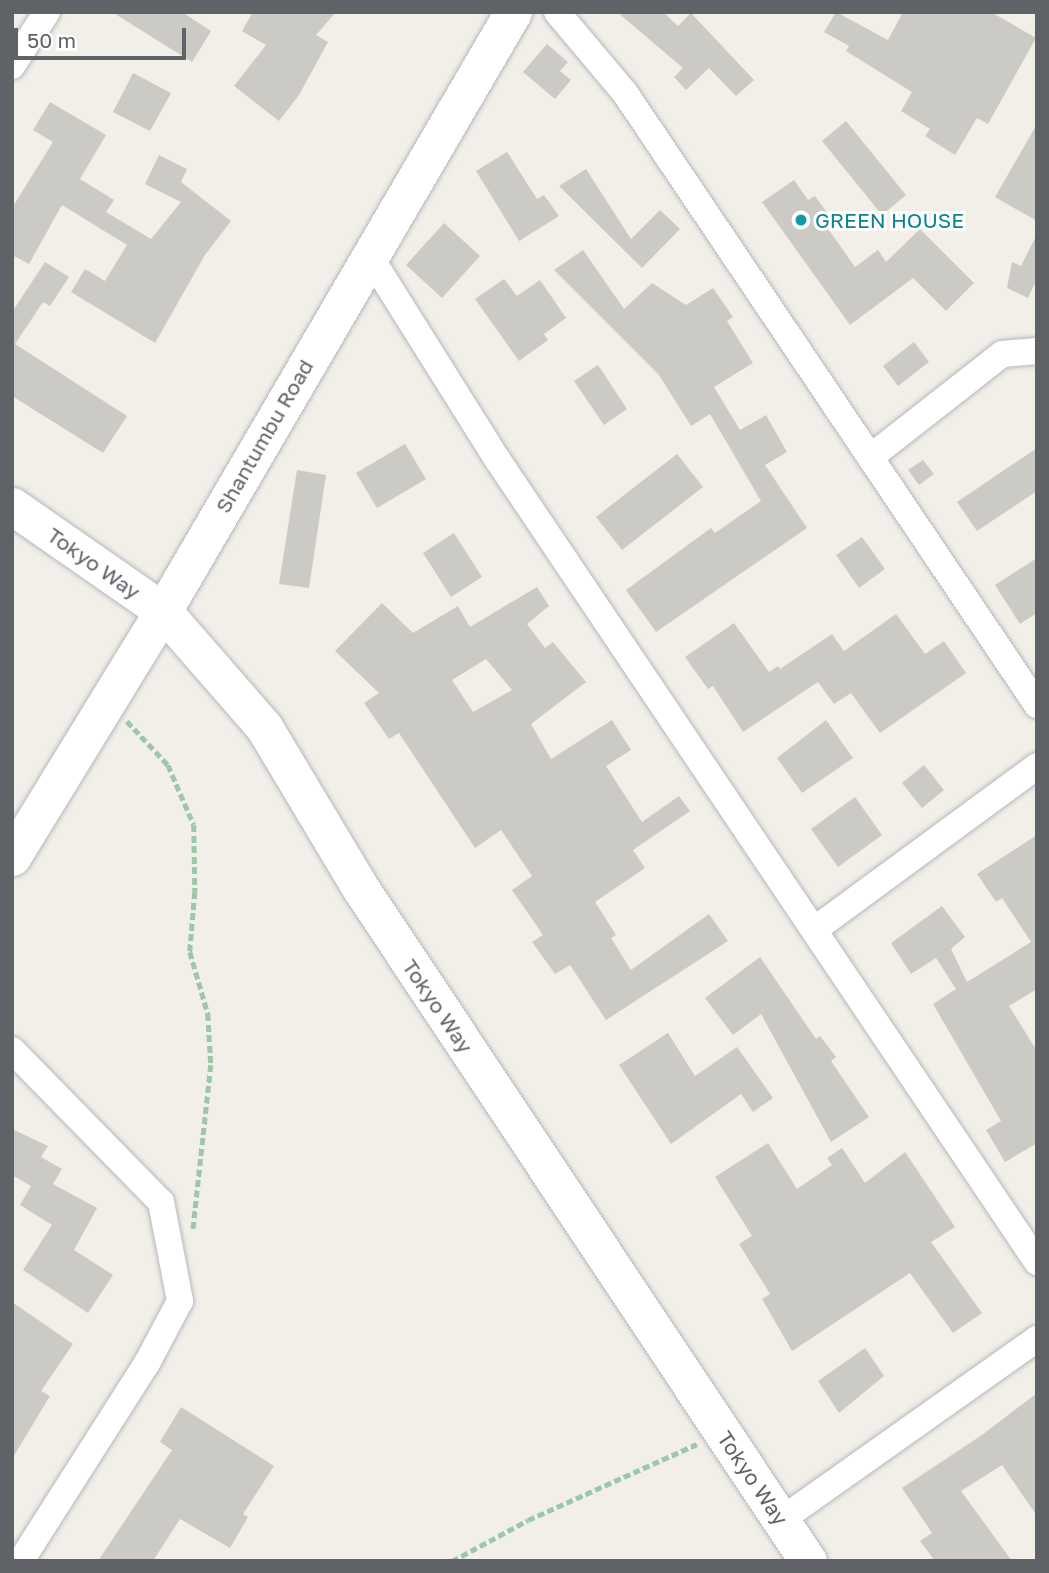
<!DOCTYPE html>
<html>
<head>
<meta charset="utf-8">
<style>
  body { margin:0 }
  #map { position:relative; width:1049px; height:1573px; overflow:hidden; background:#f1efe8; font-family:"Golos Text",sans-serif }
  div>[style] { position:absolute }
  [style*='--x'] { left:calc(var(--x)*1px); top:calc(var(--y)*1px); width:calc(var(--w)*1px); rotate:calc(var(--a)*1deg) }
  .building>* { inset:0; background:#cccac5 }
  .path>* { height:4.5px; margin-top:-2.25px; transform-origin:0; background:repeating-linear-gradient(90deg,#9cc7a9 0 7px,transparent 0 10.5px) }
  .roads { filter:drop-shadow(0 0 2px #b5b8bc) drop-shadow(0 0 2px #b5b8bc) }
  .street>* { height:26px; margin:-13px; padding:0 13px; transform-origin:13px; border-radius:13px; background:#fff }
  .secondary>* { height:37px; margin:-18.5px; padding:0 18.5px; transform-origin:18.5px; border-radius:18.5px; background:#fff }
  .dots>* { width:19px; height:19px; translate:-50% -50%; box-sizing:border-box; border:4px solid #fff; border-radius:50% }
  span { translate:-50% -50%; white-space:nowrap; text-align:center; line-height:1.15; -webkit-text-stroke:6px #fff; paint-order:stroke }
  .culture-label { font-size:21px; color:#0d838f }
  .left { translate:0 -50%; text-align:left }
  .street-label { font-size:21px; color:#5f6368 }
  .frame { position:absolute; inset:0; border:14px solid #5f6368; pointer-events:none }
  .scale { position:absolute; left:14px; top:28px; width:172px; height:32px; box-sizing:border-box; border:4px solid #5f6368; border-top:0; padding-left:9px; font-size:21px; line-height:24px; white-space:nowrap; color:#5f6368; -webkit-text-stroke:5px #fff; paint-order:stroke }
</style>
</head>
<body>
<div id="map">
  <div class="building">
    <div style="clip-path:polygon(112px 12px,182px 12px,211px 31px,192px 62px)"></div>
    <div style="clip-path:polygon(253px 12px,336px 12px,316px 35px,328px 42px,299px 95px,279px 121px,234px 86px,266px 45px,242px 31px)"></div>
    <div style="clip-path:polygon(617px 12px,663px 12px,678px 26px,691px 13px,754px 80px,736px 96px,709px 68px,686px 90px,674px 77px,683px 68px)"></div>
    <div style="clip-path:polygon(836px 12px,888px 40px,903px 12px,991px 12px,1036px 38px,988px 124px,977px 118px,955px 155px,925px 136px,930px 129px,901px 111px,912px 92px,846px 51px,849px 46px,824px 32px)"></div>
    <div style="clip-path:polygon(547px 44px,568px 62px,560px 71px,571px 80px,555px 99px,523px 72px)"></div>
    <div style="clip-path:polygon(133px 73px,171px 93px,150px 131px,113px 112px)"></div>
    <div style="clip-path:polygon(50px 102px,106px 135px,80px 179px,114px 200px,106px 212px,151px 239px,181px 202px,145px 184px,159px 155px,187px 169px,181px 182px,231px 221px,205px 255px,155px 343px,71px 292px,85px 269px,105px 281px,127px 245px,62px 205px,29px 264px,12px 255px,12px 208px,53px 142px,33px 130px)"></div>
    <div style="clip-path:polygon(846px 121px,906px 195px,882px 215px,822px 141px)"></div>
    <div style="clip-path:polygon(1037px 124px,1037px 221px,995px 197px)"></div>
    <div style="clip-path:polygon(507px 152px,537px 199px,544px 195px,559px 216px,519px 241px,476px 171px)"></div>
    <div style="clip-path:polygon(586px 169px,631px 239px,660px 210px,680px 229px,642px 268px,559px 186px)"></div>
    <div style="clip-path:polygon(794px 180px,808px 200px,815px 196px,831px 218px,824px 223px,855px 267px,878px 250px,886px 262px,920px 229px,974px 283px,946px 311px,913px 278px,850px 325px,762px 202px)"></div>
    <div style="clip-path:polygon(444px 223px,480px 256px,442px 298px,406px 265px)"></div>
    <div style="clip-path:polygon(1037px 234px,1037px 279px,1028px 298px,1007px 288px,1012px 262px,1021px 266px)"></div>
    <div style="clip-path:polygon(583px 250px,624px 309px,652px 283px,686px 305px,713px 288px,733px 317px,727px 321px,753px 363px,714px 387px,740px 430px,766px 415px,787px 452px,765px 465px,807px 528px,656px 632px,626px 590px,711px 528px,715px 533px,761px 501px,710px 414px,691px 426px,659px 375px,554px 270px)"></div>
    <div style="clip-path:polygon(45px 262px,69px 277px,50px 306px,43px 302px,15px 344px,127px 416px,103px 453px,12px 396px,12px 312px)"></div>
    <div style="clip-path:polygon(504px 279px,517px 296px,540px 280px,566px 318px,544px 334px,548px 340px,519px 361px,475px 299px)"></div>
    <div style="clip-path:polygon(914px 342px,929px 362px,898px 386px,883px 366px)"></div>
    <div style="clip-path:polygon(598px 365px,627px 409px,604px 425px,574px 381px)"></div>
    <div style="clip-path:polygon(405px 444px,426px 479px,377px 508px,356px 473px)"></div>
    <div style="clip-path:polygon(1037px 448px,1037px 491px,977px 531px,957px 502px)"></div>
    <div style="clip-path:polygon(677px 454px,703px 487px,622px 550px,596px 517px)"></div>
    <div style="clip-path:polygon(923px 460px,934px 474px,919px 485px,908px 470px)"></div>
    <div style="clip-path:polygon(297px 470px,326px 475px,309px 588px,279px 584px)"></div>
    <div style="clip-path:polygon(454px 533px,482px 577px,451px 597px,423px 553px)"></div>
    <div style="clip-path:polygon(862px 537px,885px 569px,859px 588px,836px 555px)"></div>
    <div style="clip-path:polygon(1037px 558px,1037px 613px,1020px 624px,995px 585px)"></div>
    <div style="clip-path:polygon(evenodd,537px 587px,549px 606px,527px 624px,545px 648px,553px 642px,586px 682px,531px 724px,551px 759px,612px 720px,631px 750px,606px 766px,642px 822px,679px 796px,690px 811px,633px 850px,645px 868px,595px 902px,616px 935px,611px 938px,631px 970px,709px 914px,728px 941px,606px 1020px,570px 965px,555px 974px,532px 942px,543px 935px,512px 890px,532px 876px,501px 830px,475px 848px,399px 733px,389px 739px,364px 703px,379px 693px,335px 651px,382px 603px,413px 633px,458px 606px,470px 627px,537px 587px,486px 659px,512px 690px,473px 712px,452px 680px,486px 659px)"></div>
    <div style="clip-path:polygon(896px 614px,925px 654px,944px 641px,966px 673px,880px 733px,851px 693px,834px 704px,818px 682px,743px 732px,713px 686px,708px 689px,685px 657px,734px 623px,769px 672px,778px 666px,780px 669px,832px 634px,844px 651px)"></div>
    <div style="clip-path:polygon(826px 720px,853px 758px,802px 793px,777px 758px)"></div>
    <div style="clip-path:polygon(924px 765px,944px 790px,922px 808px,902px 783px)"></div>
    <div style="clip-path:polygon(855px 797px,882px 835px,838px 867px,811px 829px)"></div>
    <div style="clip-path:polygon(1037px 835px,1037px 989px,1009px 1006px,1037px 1051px,1037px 1143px,1005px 1162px,986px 1130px,1001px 1121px,933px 1004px,956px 989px,936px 958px,911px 974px,891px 943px,942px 906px,965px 937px,951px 949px,967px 982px,1031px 942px,1002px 898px,996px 902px,977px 874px)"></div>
    <div style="clip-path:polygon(760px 957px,816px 1039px,820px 1036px,836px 1057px,831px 1061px,869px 1117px,831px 1142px,761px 1014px,733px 1035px,705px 998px)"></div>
    <div style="clip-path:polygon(668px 1033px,695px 1076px,737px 1047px,773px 1098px,753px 1112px,741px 1094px,671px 1144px,619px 1065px)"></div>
    <div style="clip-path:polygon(12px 1129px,48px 1146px,41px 1157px,62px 1169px,53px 1184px,97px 1208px,74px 1250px,113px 1275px,88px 1313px,23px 1270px,52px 1225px,20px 1205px,31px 1186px,12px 1175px)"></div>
    <div style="clip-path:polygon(768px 1143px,797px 1189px,832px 1165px,827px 1158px,842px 1148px,865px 1183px,905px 1152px,955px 1227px,931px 1242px,982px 1313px,953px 1333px,910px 1273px,792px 1351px,762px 1299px,770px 1294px,739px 1244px,752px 1236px,715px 1177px)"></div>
    <div style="clip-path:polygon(12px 1302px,73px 1344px,41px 1391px,50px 1396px,12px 1459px)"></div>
    <div style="clip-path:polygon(865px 1348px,884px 1376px,839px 1413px,818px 1381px)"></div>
    <div style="clip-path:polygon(1037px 1393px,1037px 1516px,1002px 1465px,961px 1491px,1012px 1561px,935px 1561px,920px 1541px,932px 1533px,902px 1488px,982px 1435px)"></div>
    <div style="clip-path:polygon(181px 1407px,274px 1466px,243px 1514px,248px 1517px,230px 1548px,180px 1519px,153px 1561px,98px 1561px,172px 1450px,160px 1442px)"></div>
  </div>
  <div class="path">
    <div style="--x:127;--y:721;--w:60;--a:47"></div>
    <div style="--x:168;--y:765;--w:65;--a:66.6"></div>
    <div style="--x:194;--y:825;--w:67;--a:89.1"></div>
    <div style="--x:195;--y:892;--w:60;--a:94.8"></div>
    <div style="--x:190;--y:952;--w:65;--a:73.8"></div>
    <div style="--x:208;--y:1014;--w:51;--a:86.6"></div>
    <div style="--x:211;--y:1065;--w:167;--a:96.2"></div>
    <div style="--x:452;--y:1561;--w:86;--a:-28.3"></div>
    <div style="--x:528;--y:1520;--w:185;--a:-24.2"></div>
  </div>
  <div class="roads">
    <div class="street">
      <div style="--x:557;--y:12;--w:106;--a:50"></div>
      <div style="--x:625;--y:93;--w:738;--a:56.05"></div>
      <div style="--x:12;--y:66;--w:64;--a:-57.1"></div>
      <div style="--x:369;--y:255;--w:241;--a:57.9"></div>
      <div style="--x:497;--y:459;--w:968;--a:56.08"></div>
      <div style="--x:872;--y:456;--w:165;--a:-38.1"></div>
      <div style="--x:1002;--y:354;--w:35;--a:-5"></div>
      <div style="--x:814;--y:930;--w:277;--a:-36.3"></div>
      <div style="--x:12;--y:1050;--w:213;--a:45.6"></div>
      <div style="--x:161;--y:1202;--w:101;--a:79.1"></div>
      <div style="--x:180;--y:1301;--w:70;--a:118"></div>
      <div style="--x:147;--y:1363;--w:235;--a:122.5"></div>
      <div style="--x:781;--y:1520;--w:314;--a:-35.3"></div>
    </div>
    <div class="secondary">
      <div style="--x:12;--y:506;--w:184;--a:34.8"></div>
      <div style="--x:163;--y:611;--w:154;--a:49"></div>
      <div style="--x:264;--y:727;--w:189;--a:59.1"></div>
      <div style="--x:361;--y:889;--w:807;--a:56.37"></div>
      <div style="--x:12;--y:857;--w:289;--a:-58.5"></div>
      <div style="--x:163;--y:611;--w:694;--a:-59.7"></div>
    </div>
  </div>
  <div class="dots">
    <div style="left:801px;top:220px;background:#0f9aa8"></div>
  </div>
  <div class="culture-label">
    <span class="left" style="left:815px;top:220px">GREEN HOUSE</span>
  </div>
  <div class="street-label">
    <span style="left:264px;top:436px;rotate:-60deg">Shantumbu Road</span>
    <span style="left:94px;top:563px;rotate:35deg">Tokyo Way</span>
    <span style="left:438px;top:1006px;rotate:56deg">Tokyo Way</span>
    <span style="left:753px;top:1478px;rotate:56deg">Tokyo Way</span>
  </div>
  <div class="frame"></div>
  <div class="scale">50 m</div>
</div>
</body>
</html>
